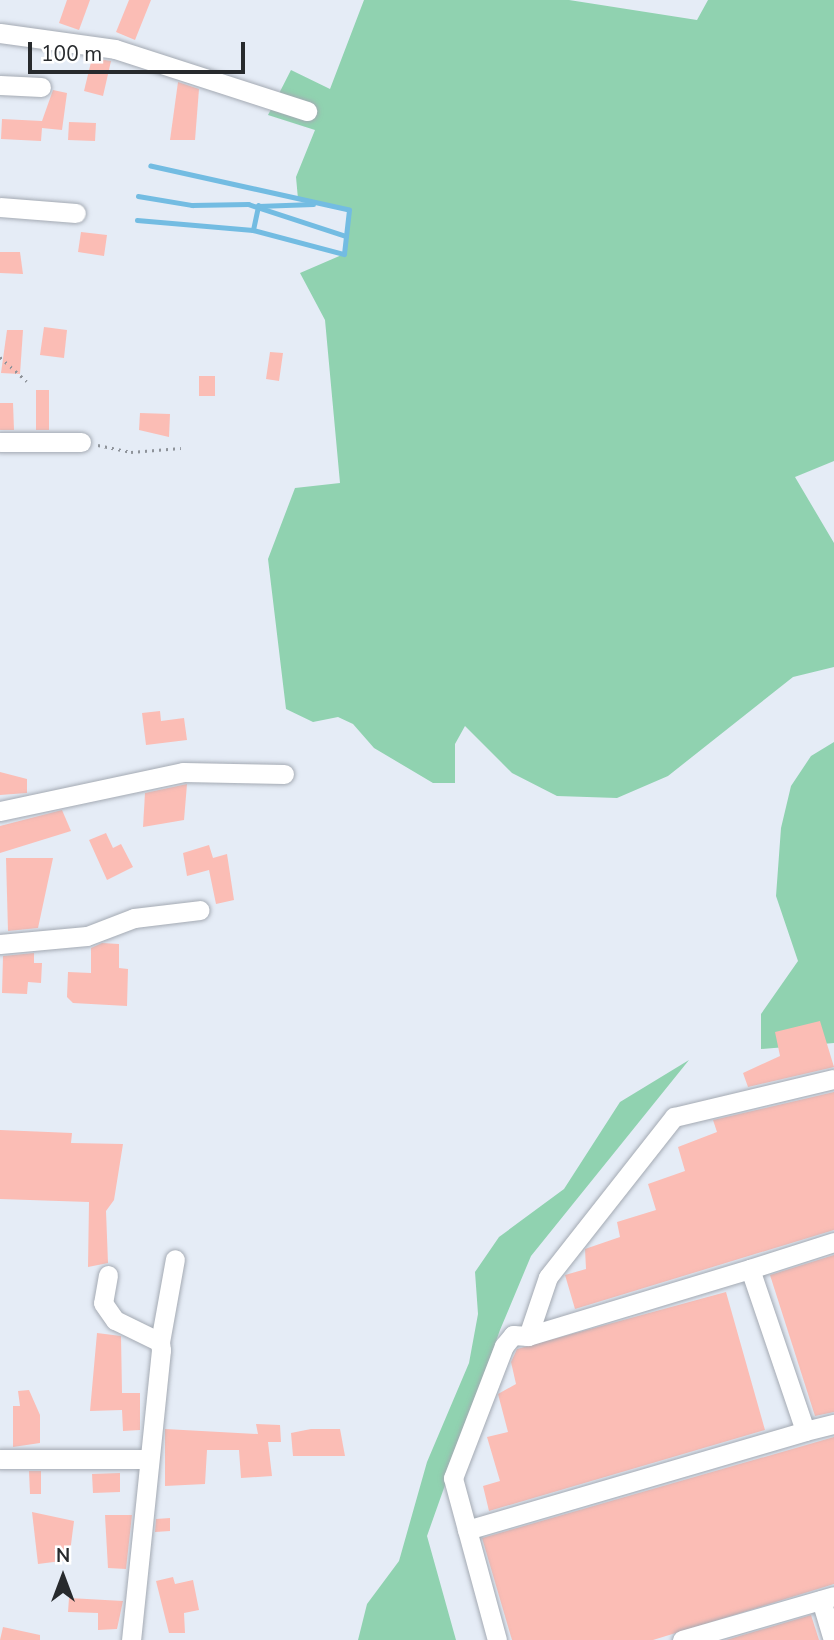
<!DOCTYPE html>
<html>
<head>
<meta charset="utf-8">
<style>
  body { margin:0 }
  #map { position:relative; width:834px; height:1640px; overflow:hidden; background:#e5ecf6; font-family:"Nunito Sans",sans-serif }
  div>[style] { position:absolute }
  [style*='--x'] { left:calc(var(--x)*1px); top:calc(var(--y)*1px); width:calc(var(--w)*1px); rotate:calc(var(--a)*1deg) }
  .green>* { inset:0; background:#90d2b0 }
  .stream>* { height:4.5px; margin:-2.25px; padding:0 2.25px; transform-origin:2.25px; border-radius:2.25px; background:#73bce2 }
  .building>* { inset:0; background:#fbbdb5 }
  .path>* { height:2.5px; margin-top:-1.25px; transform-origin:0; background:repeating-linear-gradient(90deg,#8e939a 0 2px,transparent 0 7px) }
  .roads { filter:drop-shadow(0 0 2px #a4aab3) drop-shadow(0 0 2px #a4aab3) }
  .minor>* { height:19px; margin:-9.5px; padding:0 9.5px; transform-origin:9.5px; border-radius:9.5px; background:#fff }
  span { translate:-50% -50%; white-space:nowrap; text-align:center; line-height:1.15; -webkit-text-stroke:7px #fff; paint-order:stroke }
  .north { position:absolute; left:28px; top:1542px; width:70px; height:70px; -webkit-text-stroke:5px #fff; paint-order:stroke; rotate:0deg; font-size:19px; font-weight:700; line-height:28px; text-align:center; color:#272a2d }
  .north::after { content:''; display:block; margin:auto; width:24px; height:32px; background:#272a2d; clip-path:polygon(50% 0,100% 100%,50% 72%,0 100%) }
  .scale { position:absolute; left:28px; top:42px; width:217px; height:32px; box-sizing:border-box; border:4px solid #272a2d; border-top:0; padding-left:9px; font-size:21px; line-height:24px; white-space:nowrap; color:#272a2d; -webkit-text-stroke:5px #fff; paint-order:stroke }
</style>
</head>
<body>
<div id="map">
  <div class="green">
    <div style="clip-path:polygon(364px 0,569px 0,697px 20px,708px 0,834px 0,834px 461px,795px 477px,834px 543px,834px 667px,793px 677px,668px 776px,617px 798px,557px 796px,512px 773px,465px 726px,455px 744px,455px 783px,433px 783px,374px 748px,353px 724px,338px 717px,313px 722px,286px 709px,268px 559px,295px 488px,340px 483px,325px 320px,300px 273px,344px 254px,349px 210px,298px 199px,296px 177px,315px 130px,268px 115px,291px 70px,330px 89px)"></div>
    <div style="clip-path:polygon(834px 742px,834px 1043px,761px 1049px,761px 1014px,798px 961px,776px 896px,781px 828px,791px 786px,811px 756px)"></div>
    <div style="clip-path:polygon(689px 1060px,531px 1256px,500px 1330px,427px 1536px,456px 1640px,358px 1640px,367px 1604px,399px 1561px,427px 1462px,469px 1363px,478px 1314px,475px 1272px,499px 1237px,564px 1189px,620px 1102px)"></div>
  </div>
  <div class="stream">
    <div style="--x:138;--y:196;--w:55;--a:9.5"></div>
    <div style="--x:192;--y:205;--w:56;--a:-1"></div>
    <div style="--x:248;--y:204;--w:103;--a:18.1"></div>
    <div style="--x:137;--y:220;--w:116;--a:4.9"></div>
    <div style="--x:253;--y:230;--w:94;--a:14.8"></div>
    <div style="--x:344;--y:254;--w:44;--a:-83.5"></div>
    <div style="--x:349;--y:210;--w:203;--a:-167.5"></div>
    <div style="--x:253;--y:230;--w:25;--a:-78"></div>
    <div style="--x:258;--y:206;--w:55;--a:-2.1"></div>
  </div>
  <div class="building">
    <div style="clip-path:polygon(67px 0,90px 0,79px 30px,59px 23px)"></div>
    <div style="clip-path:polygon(129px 0,151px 0,135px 40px,116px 32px)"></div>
    <div style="clip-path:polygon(92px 58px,111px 61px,103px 96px,84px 91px)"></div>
    <div style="clip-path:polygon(178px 82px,199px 89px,195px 140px,170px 140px)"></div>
    <div style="clip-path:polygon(53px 90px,67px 93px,62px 130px,42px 128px,41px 141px,1px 139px,2px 119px,42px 121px)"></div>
    <div style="clip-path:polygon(69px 122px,96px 123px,95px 141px,68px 140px)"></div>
    <div style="clip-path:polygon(81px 232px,107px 235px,104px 256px,78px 252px)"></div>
    <div style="clip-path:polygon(0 252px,20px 252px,23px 274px,0 273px)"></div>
    <div style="clip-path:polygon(44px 327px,67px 330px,64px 358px,40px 355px)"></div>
    <div style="clip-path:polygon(7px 330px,23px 330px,20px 374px,1px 373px)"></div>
    <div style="clip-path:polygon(270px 352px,283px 353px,279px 381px,266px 379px)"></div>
    <div style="clip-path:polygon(199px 376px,215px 376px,215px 396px,199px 396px)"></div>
    <div style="clip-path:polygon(36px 390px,49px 390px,49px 430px,36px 430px)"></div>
    <div style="clip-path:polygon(0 403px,13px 403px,14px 430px,0 430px)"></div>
    <div style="clip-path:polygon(140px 413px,170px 414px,169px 437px,139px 430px)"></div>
    <div style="clip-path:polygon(160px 711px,161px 721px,184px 718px,187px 740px,146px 745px,142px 713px)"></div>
    <div style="clip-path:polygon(0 772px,27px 779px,27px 793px,0 795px)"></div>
    <div style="clip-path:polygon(187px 784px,184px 820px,143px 827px,145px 793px)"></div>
    <div style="clip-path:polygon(62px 810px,71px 831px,0 853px,0 826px)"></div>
    <div style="clip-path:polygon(106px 833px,113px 848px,121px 844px,133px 867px,107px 880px,89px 840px)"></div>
    <div style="clip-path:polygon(209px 845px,213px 858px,227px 854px,234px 900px,216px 904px,209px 870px,187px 876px,183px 853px)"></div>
    <div style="clip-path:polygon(6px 858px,53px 858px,38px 928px,8px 931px)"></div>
    <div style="clip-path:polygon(102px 943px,119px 944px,119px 968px,128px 969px,127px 1006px,73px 1003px,67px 997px,68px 972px,91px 973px,91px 948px)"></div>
    <div style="clip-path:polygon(34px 953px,34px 963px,42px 963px,41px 983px,28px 982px,27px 994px,2px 993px,3px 956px)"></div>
    <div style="clip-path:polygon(820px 1021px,834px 1067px,748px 1087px,743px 1073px,780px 1056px,775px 1032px)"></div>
    <div style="clip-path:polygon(834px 1092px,834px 1230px,575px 1309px,565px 1275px,586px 1269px,585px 1249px,620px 1237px,617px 1222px,656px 1210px,648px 1184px,685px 1171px,678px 1147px,717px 1132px,713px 1120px)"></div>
    <div style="clip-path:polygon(0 1130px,72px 1133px,71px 1143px,123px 1144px,114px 1200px,106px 1211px,108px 1263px,88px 1267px,89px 1202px,0 1199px)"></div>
    <div style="clip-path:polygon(834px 1255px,834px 1412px,815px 1416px,770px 1275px)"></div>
    <div style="clip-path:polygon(726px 1292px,765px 1430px,489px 1511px,483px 1486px,500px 1481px,487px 1437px,508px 1432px,498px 1394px,516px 1384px,511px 1362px,517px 1349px)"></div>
    <div style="clip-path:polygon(97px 1333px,121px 1336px,122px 1393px,140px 1393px,140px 1430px,123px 1431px,122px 1410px,90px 1411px)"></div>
    <div style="clip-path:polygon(29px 1390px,40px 1415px,40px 1443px,13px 1447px,13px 1406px,20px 1406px,18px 1391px)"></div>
    <div style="clip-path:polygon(256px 1424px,280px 1425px,281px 1442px,268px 1442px,272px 1476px,241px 1478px,239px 1450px,207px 1450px,205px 1484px,165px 1486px,165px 1429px,258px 1434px)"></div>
    <div style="clip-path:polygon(311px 1429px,340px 1429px,345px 1456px,293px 1456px,291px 1433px)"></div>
    <div style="clip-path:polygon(834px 1437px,834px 1584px,653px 1640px,512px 1640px,482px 1538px)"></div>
    <div style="clip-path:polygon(29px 1471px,41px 1471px,41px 1494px,30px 1494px)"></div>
    <div style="clip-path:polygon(120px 1473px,120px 1492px,93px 1493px,92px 1474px)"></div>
    <div style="clip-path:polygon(32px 1512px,74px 1521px,69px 1560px,38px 1564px)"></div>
    <div style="clip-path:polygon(105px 1515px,132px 1515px,126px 1569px,108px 1568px)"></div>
    <div style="clip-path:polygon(170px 1518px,170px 1531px,155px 1532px,156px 1519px)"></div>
    <div style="clip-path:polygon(173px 1577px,175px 1584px,193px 1580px,199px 1610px,184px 1613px,185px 1633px,169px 1633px,156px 1581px)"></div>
    <div style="clip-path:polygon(69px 1598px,123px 1601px,117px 1629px,98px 1630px,98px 1613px,68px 1612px)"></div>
    <div style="clip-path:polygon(811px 1615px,819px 1640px,726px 1640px)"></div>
    <div style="clip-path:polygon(3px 1627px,40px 1635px,40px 1640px,0 1640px)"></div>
  </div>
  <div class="path">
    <div style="--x:0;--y:357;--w:36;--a:42"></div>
    <div style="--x:98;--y:445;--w:34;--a:12"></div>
    <div style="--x:131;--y:452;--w:50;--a:-4.6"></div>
  </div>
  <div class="roads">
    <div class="minor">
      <div style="--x:0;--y:33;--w:116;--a:7.9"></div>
      <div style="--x:115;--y:49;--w:202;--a:17.9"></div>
      <div style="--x:0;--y:85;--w:41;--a:2.8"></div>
      <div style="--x:0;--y:207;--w:76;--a:4.5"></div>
      <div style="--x:0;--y:442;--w:81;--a:0"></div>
      <div style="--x:0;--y:811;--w:187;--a:-12"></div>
      <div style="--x:183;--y:772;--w:101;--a:1.1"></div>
      <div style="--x:0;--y:944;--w:87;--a:-5.3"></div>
      <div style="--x:87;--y:936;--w:50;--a:-21"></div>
      <div style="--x:134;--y:918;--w:66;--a:-6.9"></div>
      <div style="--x:834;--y:1242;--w:88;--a:162.2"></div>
      <div style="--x:750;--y:1269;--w:171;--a:71.2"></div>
      <div style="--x:805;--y:1431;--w:30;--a:-14"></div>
      <div style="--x:108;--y:1275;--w:28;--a:100"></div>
      <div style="--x:103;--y:1303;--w:21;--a:55"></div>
      <div style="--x:115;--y:1320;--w:50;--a:26.1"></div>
      <div style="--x:160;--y:1342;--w:8;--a:83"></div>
      <div style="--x:161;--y:1350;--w:292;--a:95.9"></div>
      <div style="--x:528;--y:1336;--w:232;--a:-16.8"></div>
      <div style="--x:160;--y:1342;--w:84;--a:-79.8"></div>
      <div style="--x:0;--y:1459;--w:148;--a:0"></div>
      <div style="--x:467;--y:1530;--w:352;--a:-16.3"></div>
      <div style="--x:821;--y:1600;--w:42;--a:73.3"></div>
      <div style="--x:497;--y:1640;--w:168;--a:-105.2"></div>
      <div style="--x:453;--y:1478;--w:142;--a:-68.9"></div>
      <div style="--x:504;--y:1346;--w:14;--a:-51"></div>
      <div style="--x:513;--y:1335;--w:15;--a:4"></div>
      <div style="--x:528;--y:1336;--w:62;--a:-71.3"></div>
      <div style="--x:548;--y:1277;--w:204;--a:-51.8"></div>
      <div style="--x:674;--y:1117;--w:164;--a:-13.4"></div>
      <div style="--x:682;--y:1640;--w:158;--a:-16.1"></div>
    </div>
  </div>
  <div class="north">N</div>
  <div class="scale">100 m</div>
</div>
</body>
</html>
